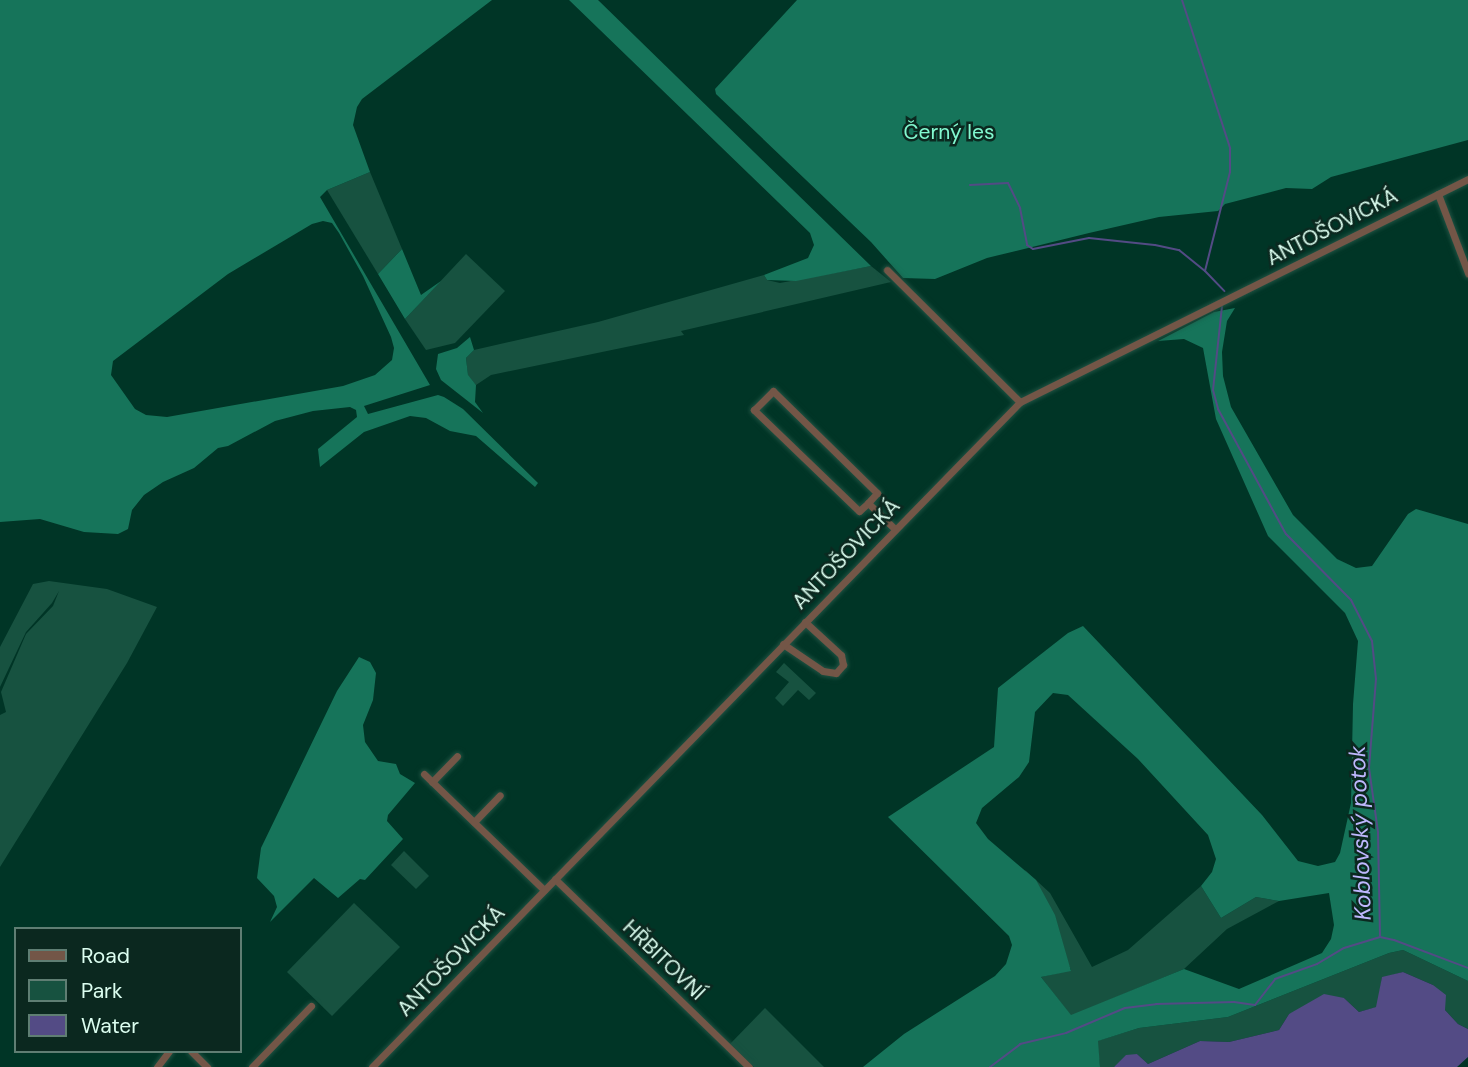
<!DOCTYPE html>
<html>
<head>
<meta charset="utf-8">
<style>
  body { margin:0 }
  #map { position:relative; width:1468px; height:1067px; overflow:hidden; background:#003526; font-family:"DM Sans",sans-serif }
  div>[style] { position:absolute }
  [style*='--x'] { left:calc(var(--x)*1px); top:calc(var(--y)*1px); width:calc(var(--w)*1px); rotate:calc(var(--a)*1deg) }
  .green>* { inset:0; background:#175240 }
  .forest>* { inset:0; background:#16745a }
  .water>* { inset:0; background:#534b85 }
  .stream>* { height:2px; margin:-1px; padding:0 1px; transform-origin:1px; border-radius:1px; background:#534b85 }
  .roads { filter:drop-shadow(0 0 2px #1f5142) drop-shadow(0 0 2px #1f5142) }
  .minor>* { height:7px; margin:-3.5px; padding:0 3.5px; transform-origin:3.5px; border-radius:3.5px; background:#735647 }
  span { translate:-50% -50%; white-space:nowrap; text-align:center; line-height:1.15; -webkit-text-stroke:5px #0b281f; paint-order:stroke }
  .park-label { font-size:21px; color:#82f9d0 }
  .street-label { font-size:21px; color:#dcfef0 }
  .water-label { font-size:23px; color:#beb7fd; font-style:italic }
  .legend { position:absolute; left:14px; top:927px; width:228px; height:126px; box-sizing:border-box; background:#0b281f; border:2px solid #5f7e73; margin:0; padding:9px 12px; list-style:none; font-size:21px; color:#dcfef0 }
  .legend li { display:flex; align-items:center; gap:14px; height:35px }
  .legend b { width:35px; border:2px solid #5f7e73 }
</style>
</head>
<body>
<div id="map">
  <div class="green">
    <div style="clip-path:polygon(370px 172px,402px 249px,378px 274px,327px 190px)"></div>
    <div style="clip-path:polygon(466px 254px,505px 291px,455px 343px,426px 350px,405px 319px)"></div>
    <div style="clip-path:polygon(871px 266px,891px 282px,681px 331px,684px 335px,491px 375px,476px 385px,468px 376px,466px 358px,474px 350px,598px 322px,764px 275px,767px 280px,780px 283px)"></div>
    <div style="clip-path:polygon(49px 581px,107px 589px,157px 607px,127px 663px,0 867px,0 715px,6px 712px,1px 692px,26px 634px,53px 606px,59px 591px,52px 603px,26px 632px,0 687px,0 647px,33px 584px)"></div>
    <div style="clip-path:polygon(784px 663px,816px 693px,809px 700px,798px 690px,783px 706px,775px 698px,789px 682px,776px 672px)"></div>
    <div style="clip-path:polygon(404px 851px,429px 876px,416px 889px,391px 865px)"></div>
    <div style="clip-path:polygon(1025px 870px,1050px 893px,1092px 967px,1128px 950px,1201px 886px,1221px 918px,1256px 897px,1279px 901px,1227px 929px,1184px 969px,1071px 1016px,1041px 977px,1071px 970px)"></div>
    <div style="clip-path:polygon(354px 903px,400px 947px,332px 1016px,287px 972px)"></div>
    <div style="clip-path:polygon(1403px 950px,1468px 981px,1468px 1029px,1458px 1024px,1445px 1010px,1433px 985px,1403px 972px,1382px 978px,1377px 1007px,1359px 1012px,1344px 998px,1289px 1014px,1279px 1030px,1229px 1042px,1200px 1041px,1148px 1064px,1137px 1054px,1114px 1067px,1100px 1067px,1097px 1041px,1139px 1028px,1228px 1017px,1389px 953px)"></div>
    <div style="clip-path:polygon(765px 1008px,824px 1067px,754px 1067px,730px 1044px)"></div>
  </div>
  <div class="forest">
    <div style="clip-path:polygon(evenodd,0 0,492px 0,362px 99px,357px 107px,353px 125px,370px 172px,327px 190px,320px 197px,430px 385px,364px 406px,368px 414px,438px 395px,444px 397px,463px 409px,538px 483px,535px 487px,476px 436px,450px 431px,426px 418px,410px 416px,364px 432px,320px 467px,318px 449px,357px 417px,356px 410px,350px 407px,313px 411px,275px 421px,228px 446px,218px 448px,194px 468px,163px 482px,144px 495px,132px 510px,128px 529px,118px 534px,84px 532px,40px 519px,0 522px,0 0,323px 221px,332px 223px,339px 233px,363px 276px,391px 337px,394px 348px,392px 360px,375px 375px,343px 386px,167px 417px,146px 415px,135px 409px,111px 375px,113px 361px,228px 274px,312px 224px,323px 221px)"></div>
    <div style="clip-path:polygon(569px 0,598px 0,871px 266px,796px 281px,767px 280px,764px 275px,808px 258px,814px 245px,810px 233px)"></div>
    <div style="clip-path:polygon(797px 0,1468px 0,1468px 140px,1331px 177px,1312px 189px,1286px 188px,1225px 204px,1218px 211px,1159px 217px,1089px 233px,987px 258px,935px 279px,903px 278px,871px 242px,716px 94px,715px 89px)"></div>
    <div style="clip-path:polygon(402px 249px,421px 295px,441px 281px,405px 319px,378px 274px)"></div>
    <div style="clip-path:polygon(evenodd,1235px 308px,1227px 321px,1222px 352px,1223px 376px,1231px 407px,1293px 515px,1337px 559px,1356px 568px,1372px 566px,1408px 514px,1416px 509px,1468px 524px,1468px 981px,1403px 950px,1389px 953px,1228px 1017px,1139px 1028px,1098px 1041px,1100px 1067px,863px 1067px,904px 1034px,995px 976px,1006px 964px,1012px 945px,1009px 936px,888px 817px,994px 747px,998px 688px,1068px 633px,1083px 626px,1262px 815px,1298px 861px,1318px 866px,1335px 862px,1340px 853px,1351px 803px,1353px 704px,1358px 641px,1345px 613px,1268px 536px,1216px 419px,1203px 348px,1184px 339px,1158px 341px,1214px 312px,1235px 308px,1053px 693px,1068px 695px,1138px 759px,1208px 835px,1216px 859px,1212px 872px,1201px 886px,1221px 918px,1256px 897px,1279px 901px,1329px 893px,1334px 925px,1331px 939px,1322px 953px,1239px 989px,1184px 969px,1071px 1015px,1041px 977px,1071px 971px,1055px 915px,1036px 880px,988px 839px,976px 823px,982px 808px,1019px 777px,1029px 762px,1035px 712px,1053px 693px)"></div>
    <div style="clip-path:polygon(470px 337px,474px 350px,466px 358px,468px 375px,476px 385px,475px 402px,483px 413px,441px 380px,436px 369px,438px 354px,457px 348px)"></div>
    <div style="clip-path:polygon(359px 657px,370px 662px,376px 673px,373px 700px,363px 725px,365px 742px,378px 761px,396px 764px,400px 774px,415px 783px,388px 815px,387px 821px,403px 839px,365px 880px,360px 879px,338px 898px,314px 878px,270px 922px,277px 907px,274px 896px,257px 878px,261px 848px,337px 691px)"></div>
  </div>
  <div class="water">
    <div style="clip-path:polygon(1403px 972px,1433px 985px,1446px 995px,1445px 1010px,1458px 1024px,1468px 1029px,1468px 1057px,1457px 1067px,1114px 1067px,1126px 1055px,1137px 1054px,1148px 1064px,1200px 1041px,1229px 1042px,1279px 1030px,1289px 1014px,1324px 994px,1344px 998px,1359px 1012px,1376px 1007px,1382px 977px)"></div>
  </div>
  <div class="stream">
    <div style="--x:1182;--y:0;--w:156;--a:72"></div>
    <div style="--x:1230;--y:148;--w:24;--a:90"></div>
    <div style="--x:1230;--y:172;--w:102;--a:104.2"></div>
    <div style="--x:1205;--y:271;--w:28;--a:46"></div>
    <div style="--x:970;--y:185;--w:38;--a:-3"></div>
    <div style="--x:1008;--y:183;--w:28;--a:64"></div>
    <div style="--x:1020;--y:208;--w:38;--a:79"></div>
    <div style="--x:1027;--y:245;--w:7;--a:34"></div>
    <div style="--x:1033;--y:249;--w:57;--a:-11.1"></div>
    <div style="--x:1089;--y:238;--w:66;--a:6.1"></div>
    <div style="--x:1155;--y:245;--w:25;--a:12"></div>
    <div style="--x:1179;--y:250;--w:33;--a:39"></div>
    <div style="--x:1222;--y:306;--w:84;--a:96.1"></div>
    <div style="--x:1213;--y:390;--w:20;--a:75"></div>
    <div style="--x:1218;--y:409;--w:142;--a:61.5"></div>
    <div style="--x:1286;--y:534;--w:93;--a:45.4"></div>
    <div style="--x:1351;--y:600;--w:46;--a:62.9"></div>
    <div style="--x:1372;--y:641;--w:38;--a:84"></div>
    <div style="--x:1376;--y:679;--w:89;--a:94.5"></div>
    <div style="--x:1369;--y:768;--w:65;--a:82"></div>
    <div style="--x:1378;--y:832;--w:105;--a:88.9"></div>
    <div style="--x:1380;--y:937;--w:14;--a:12"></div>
    <div style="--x:1394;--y:940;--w:79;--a:20.7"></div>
    <div style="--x:990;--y:1067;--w:38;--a:-37"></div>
    <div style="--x:1020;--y:1044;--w:47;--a:-13.4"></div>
    <div style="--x:1066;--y:1033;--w:64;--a:-23"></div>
    <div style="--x:1125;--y:1008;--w:31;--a:-7"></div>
    <div style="--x:1156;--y:1004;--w:78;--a:-1.5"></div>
    <div style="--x:1234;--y:1002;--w:21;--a:8"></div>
    <div style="--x:1255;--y:1005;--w:33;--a:-52"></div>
    <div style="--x:1275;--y:979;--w:45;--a:-19.7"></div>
    <div style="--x:1317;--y:964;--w:31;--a:-31"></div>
    <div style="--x:1344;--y:948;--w:37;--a:-17"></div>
  </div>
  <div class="roads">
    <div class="minor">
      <div style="--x:1438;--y:194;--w:85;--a:69.2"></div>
      <div style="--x:887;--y:270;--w:187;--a:44.8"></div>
      <div style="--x:868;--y:503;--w:12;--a:138"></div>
      <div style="--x:859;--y:511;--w:146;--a:-136.1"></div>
      <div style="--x:754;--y:410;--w:27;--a:-45"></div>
      <div style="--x:773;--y:391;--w:146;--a:44.4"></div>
      <div style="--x:877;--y:493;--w:13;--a:132"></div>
      <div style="--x:868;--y:503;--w:37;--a:44"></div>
      <div style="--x:783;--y:644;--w:48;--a:34"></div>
      <div style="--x:823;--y:671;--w:13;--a:9"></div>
      <div style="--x:836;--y:673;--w:11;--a:-49"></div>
      <div style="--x:843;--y:665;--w:10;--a:-101"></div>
      <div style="--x:841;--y:655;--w:49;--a:-137.5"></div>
      <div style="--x:424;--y:774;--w:167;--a:44"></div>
      <div style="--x:432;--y:782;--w:36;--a:-46"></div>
      <div style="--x:474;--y:822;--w:37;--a:-46"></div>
      <div style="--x:555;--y:879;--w:270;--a:44.1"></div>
      <div style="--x:191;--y:1051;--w:23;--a:45"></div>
      <div style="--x:157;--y:1067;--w:20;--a:-53"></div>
      <div style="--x:252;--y:1067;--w:85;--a:-46"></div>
      <div style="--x:372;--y:1067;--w:929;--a:-45.74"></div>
      <div style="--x:1020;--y:402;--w:500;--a:-26.46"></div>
    </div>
  </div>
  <div class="park-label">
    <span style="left:949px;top:132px">Černý les</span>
  </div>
  <div class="street-label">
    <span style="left:1332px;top:227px;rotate:-27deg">ANTOŠOVICKÁ</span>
    <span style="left:846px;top:554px;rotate:-46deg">ANTOŠOVICKÁ</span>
    <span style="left:664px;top:960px;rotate:44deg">HŘBITOVNÍ</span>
    <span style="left:451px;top:961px;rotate:-46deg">ANTOŠOVICKÁ</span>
  </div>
  <div class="water-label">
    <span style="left:1360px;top:833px;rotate:-92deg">Koblovský potok</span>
  </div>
  <ul class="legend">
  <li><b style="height:9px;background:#735647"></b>Road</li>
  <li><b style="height:19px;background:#175240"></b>Park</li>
  <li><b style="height:19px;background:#534b85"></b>Water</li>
  </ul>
</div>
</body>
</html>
